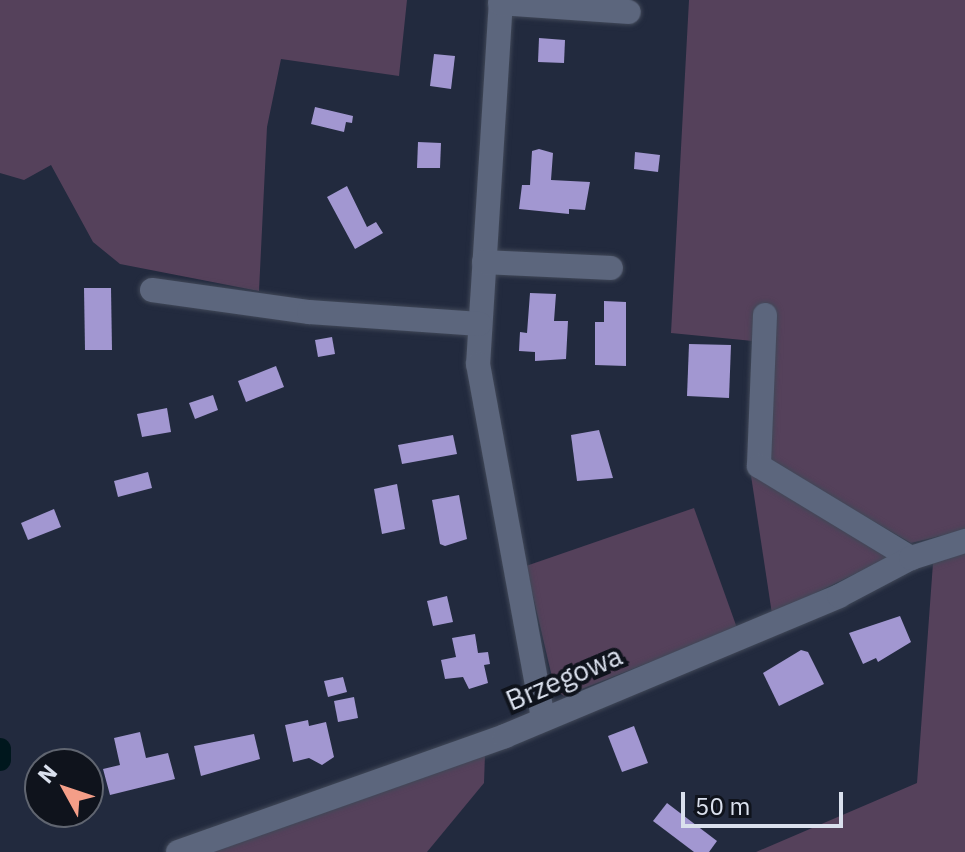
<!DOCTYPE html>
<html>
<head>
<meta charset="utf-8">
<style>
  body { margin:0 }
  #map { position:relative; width:965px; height:852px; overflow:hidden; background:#222a3e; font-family:"IBM Plex Sans",sans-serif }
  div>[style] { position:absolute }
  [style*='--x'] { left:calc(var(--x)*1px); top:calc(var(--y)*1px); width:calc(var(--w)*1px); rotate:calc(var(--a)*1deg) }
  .green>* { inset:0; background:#55415b }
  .canal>* { height:22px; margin:-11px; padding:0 11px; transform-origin:11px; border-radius:11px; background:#00171d }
  .building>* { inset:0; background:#a297d1 }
  .roads { filter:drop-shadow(0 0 2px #414858) drop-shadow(0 0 2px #414858) }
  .minor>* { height:24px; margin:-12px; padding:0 12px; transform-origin:12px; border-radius:12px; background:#5c667d }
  span { translate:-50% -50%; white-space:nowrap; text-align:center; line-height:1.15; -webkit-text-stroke:8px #0f131c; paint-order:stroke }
  .street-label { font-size:28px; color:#dae0ed }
  .north { position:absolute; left:24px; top:748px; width:80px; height:80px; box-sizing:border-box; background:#0f131c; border:2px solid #606570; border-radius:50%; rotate:310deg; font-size:22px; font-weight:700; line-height:32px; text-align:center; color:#dae0ed }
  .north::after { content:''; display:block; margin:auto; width:28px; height:36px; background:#f49e88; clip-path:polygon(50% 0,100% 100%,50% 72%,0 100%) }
  .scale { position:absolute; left:681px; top:792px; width:162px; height:36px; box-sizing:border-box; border:4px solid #dae0ed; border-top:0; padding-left:10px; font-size:24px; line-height:28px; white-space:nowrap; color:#dae0ed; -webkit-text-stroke:6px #0f131c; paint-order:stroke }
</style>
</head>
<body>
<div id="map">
  <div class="green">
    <div style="clip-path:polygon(0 0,407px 0,399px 76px,281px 59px,267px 127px,259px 291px,120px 264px,93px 242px,51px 165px,24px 180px,0 173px)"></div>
    <div style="clip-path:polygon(689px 0,965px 0,965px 530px,911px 543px,769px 461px,753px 341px,671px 333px)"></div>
    <div style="clip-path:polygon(750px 469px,888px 558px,772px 614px)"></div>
    <div style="clip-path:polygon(694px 508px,737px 628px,564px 696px,555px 690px,526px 566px)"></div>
    <div style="clip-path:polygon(965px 550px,965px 852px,756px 852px,917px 783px,933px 563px)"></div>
    <div style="clip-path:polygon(485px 754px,484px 783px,427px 852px,208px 852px)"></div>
  </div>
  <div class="canal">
    <div style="--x:0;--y:749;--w:11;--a:90"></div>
  </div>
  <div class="building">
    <div style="clip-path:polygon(539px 38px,565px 40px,564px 63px,538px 62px)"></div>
    <div style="clip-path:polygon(434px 54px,455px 56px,451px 89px,430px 86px)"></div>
    <div style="clip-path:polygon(315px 107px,353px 116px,352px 123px,346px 122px,344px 132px,311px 124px)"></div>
    <div style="clip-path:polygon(418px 142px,441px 143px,440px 168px,417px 168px)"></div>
    <div style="clip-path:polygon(539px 149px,553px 153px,551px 180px,590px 182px,585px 210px,569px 209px,569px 214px,519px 209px,522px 185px,530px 185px,532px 151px)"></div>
    <div style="clip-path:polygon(635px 152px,660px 155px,658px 172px,634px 169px)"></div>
    <div style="clip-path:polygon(347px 186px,367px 227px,376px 222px,383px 233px,355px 249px,327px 197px)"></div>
    <div style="clip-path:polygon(84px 288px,111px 288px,112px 350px,85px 350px)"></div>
    <div style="clip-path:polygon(530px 293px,556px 294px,554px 321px,568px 321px,566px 359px,535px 361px,535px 352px,519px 351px,520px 332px,527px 333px)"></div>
    <div style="clip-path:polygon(604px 301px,626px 302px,626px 366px,595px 365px,595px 322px,604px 322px)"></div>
    <div style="clip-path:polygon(332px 337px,335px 354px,318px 357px,315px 340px)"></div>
    <div style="clip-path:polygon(689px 344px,731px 345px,729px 398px,687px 396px)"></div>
    <div style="clip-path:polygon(276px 366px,284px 387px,246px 402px,238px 381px)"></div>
    <div style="clip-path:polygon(213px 395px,218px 410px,195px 419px,189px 403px)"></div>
    <div style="clip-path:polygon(167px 408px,171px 432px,142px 437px,137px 414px)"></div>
    <div style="clip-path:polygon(599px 430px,613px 478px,577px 481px,571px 435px)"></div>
    <div style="clip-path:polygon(453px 435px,457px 454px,402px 464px,398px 445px)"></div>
    <div style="clip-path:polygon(148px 472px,152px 488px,118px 497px,114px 481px)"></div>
    <div style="clip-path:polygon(397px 484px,405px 529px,382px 534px,374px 489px)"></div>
    <div style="clip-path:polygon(459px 495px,467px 539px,445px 546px,440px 544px,432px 500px)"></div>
    <div style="clip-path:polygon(54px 509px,61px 527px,28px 540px,21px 523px)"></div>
    <div style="clip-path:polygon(447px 596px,453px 622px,433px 626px,427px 601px)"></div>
    <div style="clip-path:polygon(900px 616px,911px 642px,878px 662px,876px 658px,863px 664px,849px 633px)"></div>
    <div style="clip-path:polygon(475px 634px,478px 653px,488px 652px,490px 664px,484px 665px,488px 683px,469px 689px,463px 677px,445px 679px,441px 660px,456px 657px,452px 638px)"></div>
    <div style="clip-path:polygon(801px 650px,808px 652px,824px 684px,779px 706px,763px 673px)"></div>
    <div style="clip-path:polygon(343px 677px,347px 692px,328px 697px,324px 681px)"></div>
    <div style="clip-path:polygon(354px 697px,358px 718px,338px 722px,334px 701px)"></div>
    <div style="clip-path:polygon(308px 720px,309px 726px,326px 722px,334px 757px,322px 765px,309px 758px,293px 762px,285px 725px)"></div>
    <div style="clip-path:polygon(634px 726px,648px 763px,622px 772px,608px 736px)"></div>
    <div style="clip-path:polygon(140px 732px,146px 758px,168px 753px,175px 779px,110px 795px,103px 769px,120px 765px,114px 738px)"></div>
    <div style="clip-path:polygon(254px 734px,260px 759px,201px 776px,194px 746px)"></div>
    <div style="clip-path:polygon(667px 803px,717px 841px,709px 852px,694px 852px,653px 821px)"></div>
  </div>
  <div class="roads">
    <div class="minor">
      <div style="--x:501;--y:0;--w:365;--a:93.6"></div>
      <div style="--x:478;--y:364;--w:361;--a:79.6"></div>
      <div style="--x:500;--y:3;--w:129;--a:4"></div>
      <div style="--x:484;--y:262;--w:127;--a:2.7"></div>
      <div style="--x:152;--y:290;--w:159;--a:8"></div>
      <div style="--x:309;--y:312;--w:171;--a:4"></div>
      <div style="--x:765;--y:315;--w:151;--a:92.3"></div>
      <div style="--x:759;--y:466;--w:178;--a:31.2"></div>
      <div style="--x:178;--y:852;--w:347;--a:-19.5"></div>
      <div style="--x:505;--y:736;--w:362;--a:-22.7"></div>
      <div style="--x:839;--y:596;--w:81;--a:-27.8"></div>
      <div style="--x:911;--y:558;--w:57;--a:-17.5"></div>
    </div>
  </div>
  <div class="street-label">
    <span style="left:564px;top:678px;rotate:-23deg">Brzegowa</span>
  </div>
  <div class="north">N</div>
  <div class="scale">50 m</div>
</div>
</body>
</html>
